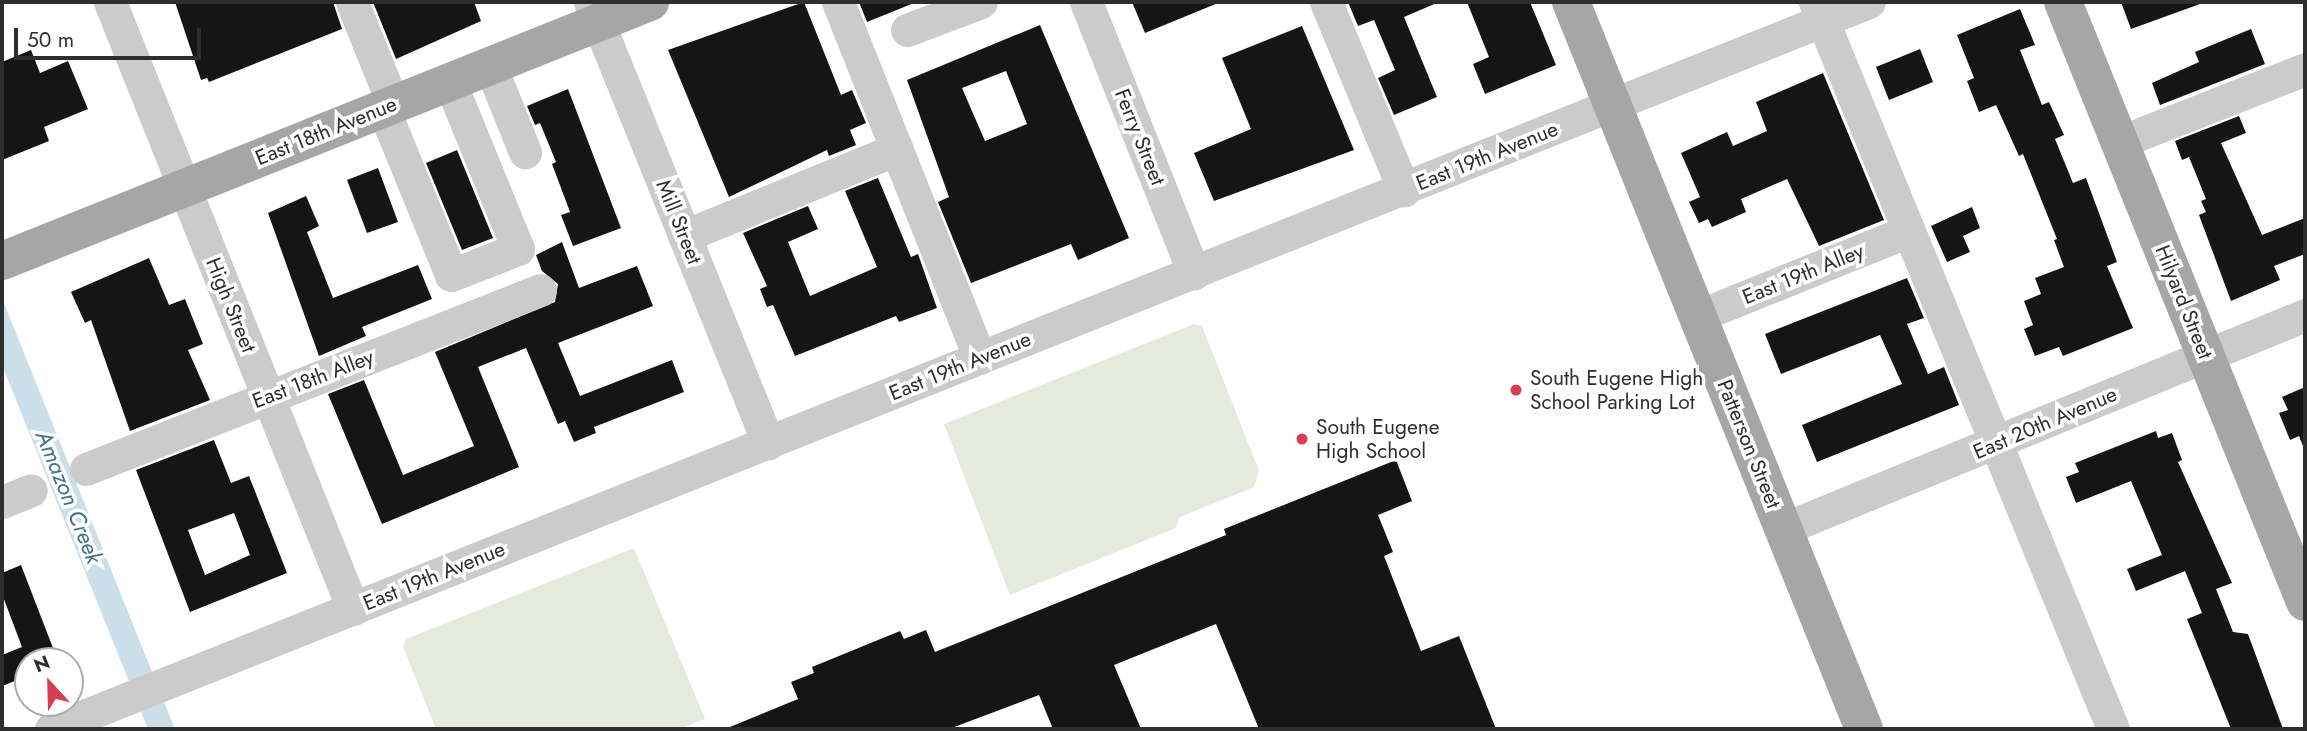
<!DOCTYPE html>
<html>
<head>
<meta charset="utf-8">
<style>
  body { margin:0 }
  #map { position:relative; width:2307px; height:731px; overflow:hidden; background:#fff; font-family:Jost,sans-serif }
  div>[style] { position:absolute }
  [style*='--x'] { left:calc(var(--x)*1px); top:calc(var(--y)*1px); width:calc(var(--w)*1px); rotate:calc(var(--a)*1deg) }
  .green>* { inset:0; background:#e5eadd }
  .water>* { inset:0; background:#cadfe9 }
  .building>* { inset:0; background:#151515 }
  .minor>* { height:33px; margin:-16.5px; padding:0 16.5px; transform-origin:16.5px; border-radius:16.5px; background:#cbcbcb }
  .major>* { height:38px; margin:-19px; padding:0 19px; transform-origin:19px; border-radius:19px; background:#a6a6a6 }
  .dots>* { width:19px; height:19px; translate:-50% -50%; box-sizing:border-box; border:4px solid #fff; border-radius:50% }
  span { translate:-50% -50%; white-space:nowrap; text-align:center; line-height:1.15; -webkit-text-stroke:7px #fff; paint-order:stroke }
  .street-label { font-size:21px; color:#2e2e2e }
  .poi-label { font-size:21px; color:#2e2e2e }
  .left { translate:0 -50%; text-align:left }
  .water-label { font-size:23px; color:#427389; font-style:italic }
  .frame { position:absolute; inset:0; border:4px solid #2e2e2e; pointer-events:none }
  .north { position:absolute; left:14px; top:647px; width:70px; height:70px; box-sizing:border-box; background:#fff; border:2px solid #ababab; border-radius:50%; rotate:338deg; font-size:19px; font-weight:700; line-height:28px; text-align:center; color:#2e2e2e }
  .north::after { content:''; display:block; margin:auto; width:24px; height:32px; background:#d73d53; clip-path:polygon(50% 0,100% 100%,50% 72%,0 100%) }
  .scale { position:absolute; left:14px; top:28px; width:187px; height:32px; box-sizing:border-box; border:4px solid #2e2e2e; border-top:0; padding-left:9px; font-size:21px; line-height:24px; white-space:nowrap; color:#2e2e2e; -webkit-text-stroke:5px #fff; paint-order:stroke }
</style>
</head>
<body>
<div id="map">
  <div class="green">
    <div style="clip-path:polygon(1194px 324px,1202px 326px,1259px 471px,1254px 487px,1180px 517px,1176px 528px,1010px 595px,944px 424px)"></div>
    <div style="clip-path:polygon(634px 548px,705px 719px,679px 729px,436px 729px,403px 647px,406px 639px)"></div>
  </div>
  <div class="water">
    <div style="clip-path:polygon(2px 298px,175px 729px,148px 729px,2px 365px)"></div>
  </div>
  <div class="building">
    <div style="clip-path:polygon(175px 2px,333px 2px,342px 29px,209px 82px,207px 78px,201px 80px)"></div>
    <div style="clip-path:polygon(373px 2px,474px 2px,481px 21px,396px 59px)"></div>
    <div style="clip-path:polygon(804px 2px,841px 95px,852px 90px,866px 123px,850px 130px,856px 145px,829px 156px,827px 150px,729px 197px,668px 50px)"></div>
    <div style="clip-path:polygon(859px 2px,914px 2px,914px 3px,867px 22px)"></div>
    <div style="clip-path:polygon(1132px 2px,1218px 2px,1218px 3px,1145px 33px)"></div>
    <div style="clip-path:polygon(1348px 2px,1439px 2px,1404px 17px,1437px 97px,1394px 115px,1378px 78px,1395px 70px,1374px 20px,1358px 26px)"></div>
    <div style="clip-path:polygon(1467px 2px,1530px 2px,1556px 65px,1485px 94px,1473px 64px,1489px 57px)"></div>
    <div style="clip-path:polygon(2121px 2px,2200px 2px,2200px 4px,2131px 29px)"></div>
    <div style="clip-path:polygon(2020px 9px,2035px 45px,2020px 50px,2042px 105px,2049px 102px,2064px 135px,2055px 139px,2073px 183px,2086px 178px,2117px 262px,2107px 266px,2133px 328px,2063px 356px,2059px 347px,2035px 356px,2024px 329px,2033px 325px,2024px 301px,2041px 294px,2035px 278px,2064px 267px,2054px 240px,2057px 239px,2023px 154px,2019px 156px,1996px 105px,1979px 112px,1967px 81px,1974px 78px,1957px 35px)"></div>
    <div style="clip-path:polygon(evenodd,1040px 25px,1129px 238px,1078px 260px,1071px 244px,971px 283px,938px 202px,949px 197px,907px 80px,1040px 25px,1006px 71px,1027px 124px,985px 141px,962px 88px,1006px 71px)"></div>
    <div style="clip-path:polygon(1302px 26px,1354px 150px,1214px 201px,1194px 153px,1251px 129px,1222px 58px)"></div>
    <div style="clip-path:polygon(2251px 29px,2265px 64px,2160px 105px,2152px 83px,2199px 62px,2195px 52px)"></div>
    <div style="clip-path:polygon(1920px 49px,1933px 82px,1889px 100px,1876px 67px)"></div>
    <div style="clip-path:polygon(31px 50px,40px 73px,68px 61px,88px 109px,44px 127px,49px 141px,2px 160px,2px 62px)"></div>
    <div style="clip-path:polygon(1823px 73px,1884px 220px,1819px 246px,1787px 179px,1741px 199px,1746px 212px,1712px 227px,1708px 219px,1699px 223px,1689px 202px,1700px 197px,1681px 153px,1727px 132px,1733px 146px,1767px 131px,1756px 102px)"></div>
    <div style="clip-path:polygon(568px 89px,621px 228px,573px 246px,561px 215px,570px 212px,552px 164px,556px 162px,540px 123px,535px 125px,527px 106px)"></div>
    <div style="clip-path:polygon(2239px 116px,2246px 133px,2221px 143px,2262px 235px,2305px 218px,2305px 254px,2274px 266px,2280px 280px,2231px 301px,2199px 215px,2206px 212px,2201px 201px,2206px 199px,2189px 157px,2182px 160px,2175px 141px)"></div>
    <div style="clip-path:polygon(457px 150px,493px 238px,462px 250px,426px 163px)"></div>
    <div style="clip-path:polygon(378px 168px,398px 222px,367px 233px,347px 180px)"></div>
    <div style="clip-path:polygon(878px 178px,911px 257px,918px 254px,937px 308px,899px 322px,896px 316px,795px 356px,773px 305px,767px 307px,760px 289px,767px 286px,743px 233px,808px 206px,818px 229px,788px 242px,810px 296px,877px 267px,845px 191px)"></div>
    <div style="clip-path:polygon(306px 196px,319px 226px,307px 232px,333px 298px,418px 265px,432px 299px,362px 327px,366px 336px,319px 356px,268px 213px)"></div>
    <div style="clip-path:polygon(1972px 207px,1980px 228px,1963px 236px,1970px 252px,1947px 262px,1931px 226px)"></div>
    <div style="clip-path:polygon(562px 242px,579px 288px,637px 266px,653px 306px,558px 343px,580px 396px,672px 360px,684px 392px,594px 427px,596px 433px,574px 442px,565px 421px,558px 424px,526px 348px,478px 367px,519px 467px,382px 524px,328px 394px,364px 380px,403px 475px,474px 446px,435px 352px,555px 302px,558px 284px,542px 271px,536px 255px)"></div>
    <div style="clip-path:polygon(149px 258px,169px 305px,185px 299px,203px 344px,188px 350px,210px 400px,130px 431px,91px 320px,85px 323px,71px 292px)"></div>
    <div style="clip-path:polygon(1907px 278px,1924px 318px,1907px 324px,1928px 374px,1944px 367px,1959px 405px,1817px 462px,1802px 425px,1902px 384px,1880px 335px,1781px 374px,1765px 334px)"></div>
    <div style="clip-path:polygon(2305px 387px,2305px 451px,2299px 436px,2290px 440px,2279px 413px,2288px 410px,2282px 397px)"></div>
    <div style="clip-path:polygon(2156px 431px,2158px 438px,2172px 433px,2182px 460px,2178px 462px,2232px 583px,2216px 589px,2233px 632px,2248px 634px,2283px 729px,2231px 729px,2187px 619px,2202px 613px,2185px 571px,2136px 591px,2127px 569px,2162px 555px,2131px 481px,2076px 503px,2066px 477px,2079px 472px,2075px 463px)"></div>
    <div style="clip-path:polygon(evenodd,214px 440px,231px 483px,249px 476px,287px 573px,190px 612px,136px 470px,214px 440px,234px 513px,250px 555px,205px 575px,188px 530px,234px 513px)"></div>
    <div style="clip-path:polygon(1396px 460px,1412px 501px,1378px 515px,1393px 552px,1384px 556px,1421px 651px,1459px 636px,1496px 729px,1259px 729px,1216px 624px,1114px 665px,1141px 729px,1053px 729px,1039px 695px,949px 729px,725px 729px,798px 699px,791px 682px,814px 673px,812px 667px,900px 631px,904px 639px,926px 630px,935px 652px,1226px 535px,1224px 529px)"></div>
    <div style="clip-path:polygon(21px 565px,58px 661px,28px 661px,28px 676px,2px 686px,2px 655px,22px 647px,2px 594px,2px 573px)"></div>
  </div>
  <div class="minor">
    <div style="--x:110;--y:2;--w:654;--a:68.18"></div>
    <div style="--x:352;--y:2;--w:110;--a:68.1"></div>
    <div style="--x:590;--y:2;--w:476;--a:68"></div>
    <div style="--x:838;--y:2;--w:383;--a:68.3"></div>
    <div style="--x:1086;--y:2;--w:292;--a:68.3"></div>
    <div style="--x:1326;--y:2;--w:204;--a:67.5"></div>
    <div style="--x:1815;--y:2;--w:786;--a:67.71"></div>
    <div style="--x:907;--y:30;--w:79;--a:-20.7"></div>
    <div style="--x:490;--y:65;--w:94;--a:68.1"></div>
    <div style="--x:383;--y:108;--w:180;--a:67.8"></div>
    <div style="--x:451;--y:275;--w:72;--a:-21.2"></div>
    <div style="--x:518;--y:249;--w:180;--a:-112.2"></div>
    <div style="--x:2120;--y:142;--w:199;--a:-21.5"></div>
    <div style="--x:684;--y:236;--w:230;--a:-22.2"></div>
    <div style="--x:1698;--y:316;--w:227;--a:-22"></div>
    <div style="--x:86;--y:469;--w:488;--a:-21.5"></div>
    <div style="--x:2;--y:502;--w:31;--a:-22"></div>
    <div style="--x:1783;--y:529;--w:564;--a:-22.29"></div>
    <div style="--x:51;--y:729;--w:1958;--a:-21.8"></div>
  </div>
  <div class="major">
    <div style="--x:1571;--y:2;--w:784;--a:68.05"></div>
    <div style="--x:2063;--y:2;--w:647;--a:68.03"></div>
    <div style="--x:2;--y:261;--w:698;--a:-21.79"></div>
  </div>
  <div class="dots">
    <div style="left:1516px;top:390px;background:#d73d53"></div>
    <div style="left:1302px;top:439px;background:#d73d53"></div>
  </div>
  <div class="street-label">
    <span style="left:326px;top:131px;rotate:-22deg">East 18th Avenue</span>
    <span style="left:1140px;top:137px;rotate:68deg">Ferry Street</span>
    <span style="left:1487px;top:156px;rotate:-22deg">East 19th Avenue</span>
    <span style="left:679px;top:222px;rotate:68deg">Mill Street</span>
    <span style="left:1803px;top:274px;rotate:-22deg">East 19th Alley</span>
    <span style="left:2184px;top:302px;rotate:68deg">Hilyard Street</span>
    <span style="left:231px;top:305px;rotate:68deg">High Street</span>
    <span style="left:960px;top:366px;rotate:-22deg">East 19th Avenue</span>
    <span style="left:313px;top:379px;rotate:-21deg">East 18th Alley</span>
    <span style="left:2045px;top:423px;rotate:-23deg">East 20th Avenue</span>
    <span style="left:1749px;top:444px;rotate:68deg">Patterson Street</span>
    <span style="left:434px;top:576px;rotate:-22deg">East 19th Avenue</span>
  </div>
  <div class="poi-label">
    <span class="left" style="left:1530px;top:390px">South Eugene High<br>School Parking Lot</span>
    <span class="left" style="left:1316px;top:439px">South Eugene<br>High School</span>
  </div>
  <div class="water-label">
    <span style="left:69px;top:497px;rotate:68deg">Amazon Creek</span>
  </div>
  <div class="frame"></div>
  <div class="north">N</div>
  <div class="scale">50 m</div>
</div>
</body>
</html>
